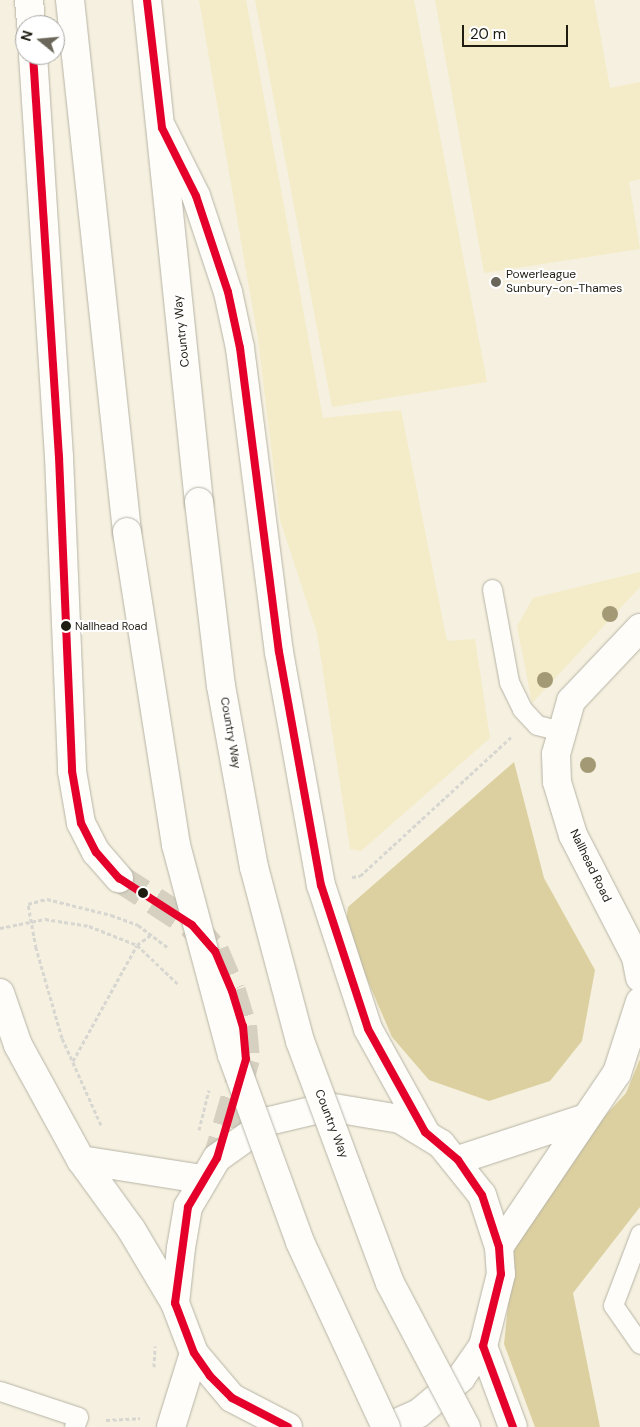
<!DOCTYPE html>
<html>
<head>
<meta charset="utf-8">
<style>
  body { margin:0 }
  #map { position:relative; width:640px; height:1427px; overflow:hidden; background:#f5f0df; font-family:"DM Sans",sans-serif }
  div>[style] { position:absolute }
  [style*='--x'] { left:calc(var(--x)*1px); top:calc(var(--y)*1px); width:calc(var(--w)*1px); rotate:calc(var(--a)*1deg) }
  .green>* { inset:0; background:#f4ecc8 }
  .forest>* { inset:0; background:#dcd0a1 }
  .trunk-tunnel>* { height:28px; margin-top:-14px; transform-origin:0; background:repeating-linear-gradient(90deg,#d5d0c0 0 28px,transparent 0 42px) }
  .path>* { height:3px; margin-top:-1.5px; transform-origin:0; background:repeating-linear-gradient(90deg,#d7d6d1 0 4px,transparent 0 6.5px) }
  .roads { filter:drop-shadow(0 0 1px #b7b4a6) drop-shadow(0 0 1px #b7b4a6) }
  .service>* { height:19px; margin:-9.5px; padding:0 9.5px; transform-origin:9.5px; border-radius:9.5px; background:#fefdfa }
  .tertiary>* { height:28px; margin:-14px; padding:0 14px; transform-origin:14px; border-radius:14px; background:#fefdfa }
  .trunk>* { height:28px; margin:-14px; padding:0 14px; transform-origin:14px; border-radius:14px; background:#fefdfa }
  .bridges { filter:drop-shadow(0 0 1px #b7b4a6) drop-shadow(0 0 1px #b7b4a6) }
  .trunk-bridge>* { height:28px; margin:-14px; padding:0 14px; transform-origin:14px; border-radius:14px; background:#fefdfa }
  .bus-1>* { height:8px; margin:-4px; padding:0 4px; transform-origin:4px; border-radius:4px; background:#e4002b }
  .trees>* { width:16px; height:16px; margin:-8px; border-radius:50%; background:#a39a75 }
  .dots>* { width:14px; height:14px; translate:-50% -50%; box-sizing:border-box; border:2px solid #fff; border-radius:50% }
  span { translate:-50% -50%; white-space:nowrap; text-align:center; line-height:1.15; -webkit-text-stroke:4px #fff; paint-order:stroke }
  .bus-label { font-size:11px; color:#1f1c11 }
  .left { translate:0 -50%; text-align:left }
  .poi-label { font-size:12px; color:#1f1c11 }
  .street-label { font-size:12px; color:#1f1c11 }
  .north { position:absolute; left:15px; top:15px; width:50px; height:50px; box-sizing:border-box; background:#fff; border:1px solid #a5a4a0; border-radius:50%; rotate:287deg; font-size:14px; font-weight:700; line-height:20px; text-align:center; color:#1f1c11 }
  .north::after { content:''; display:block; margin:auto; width:18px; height:22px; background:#6a6659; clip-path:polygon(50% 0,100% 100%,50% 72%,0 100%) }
  .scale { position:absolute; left:462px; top:25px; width:106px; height:22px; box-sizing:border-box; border:2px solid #1f1c11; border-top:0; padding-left:6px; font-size:15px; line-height:18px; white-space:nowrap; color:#1f1c11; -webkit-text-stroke:4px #fff; paint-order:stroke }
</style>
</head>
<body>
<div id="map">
  <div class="green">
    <div style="clip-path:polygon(199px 0,246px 0,323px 418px,401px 410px,447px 641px,475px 639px,490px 738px,361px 851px,350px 849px,317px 633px,280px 520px,258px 339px)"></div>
    <div style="clip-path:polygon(255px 0,414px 0,487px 382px,332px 407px)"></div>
    <div style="clip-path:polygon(435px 0,594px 0,610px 88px,640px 82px,640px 179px,629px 182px,640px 249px,484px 273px)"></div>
    <div style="clip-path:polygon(640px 572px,640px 587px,532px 703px,517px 626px,533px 598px)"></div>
  </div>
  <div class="forest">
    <div style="clip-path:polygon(514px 762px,544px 878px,595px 970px,582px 1041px,550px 1081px,489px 1101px,429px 1080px,392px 1037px,345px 928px,348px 907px)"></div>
    <div style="clip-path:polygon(640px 1059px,640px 1207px,573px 1293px,600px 1427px,535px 1427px,504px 1344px,515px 1238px,580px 1143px,626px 1093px)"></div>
  </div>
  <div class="trunk-tunnel">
    <div style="--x:119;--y:878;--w:87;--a:32.8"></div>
    <div style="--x:192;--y:925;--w:35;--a:49"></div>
    <div style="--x:215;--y:951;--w:43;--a:67"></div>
    <div style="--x:232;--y:991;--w:37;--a:73"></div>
    <div style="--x:243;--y:1026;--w:33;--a:85"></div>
    <div style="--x:246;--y:1059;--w:103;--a:106.3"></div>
  </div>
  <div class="path">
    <div style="--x:352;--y:877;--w:8;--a:-7"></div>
    <div style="--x:360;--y:876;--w:205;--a:-42.6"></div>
    <div style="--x:0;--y:928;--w:46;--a:-11.3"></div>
    <div style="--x:45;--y:919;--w:45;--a:9"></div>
    <div style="--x:89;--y:926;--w:52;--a:21.6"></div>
    <div style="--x:137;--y:945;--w:58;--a:43.6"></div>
    <div style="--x:73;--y:1061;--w:132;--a:-61.1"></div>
    <div style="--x:137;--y:945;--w:19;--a:-36"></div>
    <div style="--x:101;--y:1125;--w:95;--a:-114.1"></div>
    <div style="--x:62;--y:1038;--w:94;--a:-106.1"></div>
    <div style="--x:36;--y:948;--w:45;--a:-100.3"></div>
    <div style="--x:28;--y:904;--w:20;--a:-15"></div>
    <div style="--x:47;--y:899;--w:66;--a:14"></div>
    <div style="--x:111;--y:915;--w:29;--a:20"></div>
    <div style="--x:138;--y:925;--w:39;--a:37"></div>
    <div style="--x:199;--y:1130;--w:41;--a:-76"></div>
    <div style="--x:154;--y:1367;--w:21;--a:-87"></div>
    <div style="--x:106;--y:1420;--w:34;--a:-3"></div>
  </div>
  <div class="roads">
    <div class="service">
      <div style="--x:492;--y:589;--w:95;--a:79.6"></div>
      <div style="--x:509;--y:682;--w:30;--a:64"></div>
      <div style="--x:522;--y:709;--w:22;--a:47"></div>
      <div style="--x:537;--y:725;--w:25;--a:14"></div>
      <div style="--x:640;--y:1234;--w:76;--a:110.8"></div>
      <div style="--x:613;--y:1305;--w:47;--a:55.3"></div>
      <div style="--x:0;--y:1391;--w:82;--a:18.4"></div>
      <div style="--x:78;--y:1417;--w:11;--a:112"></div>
    </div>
    <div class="tertiary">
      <div style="--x:640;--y:628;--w:100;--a:133.4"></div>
      <div style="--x:571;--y:701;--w:55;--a:105.8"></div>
      <div style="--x:556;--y:754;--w:28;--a:88"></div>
      <div style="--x:557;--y:782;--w:55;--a:73.2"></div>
      <div style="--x:573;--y:835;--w:137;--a:62.7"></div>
      <div style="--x:636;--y:957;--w:21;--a:79"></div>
      <div style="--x:0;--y:993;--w:55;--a:70.9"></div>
      <div style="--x:18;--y:1045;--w:131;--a:61.3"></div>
      <div style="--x:81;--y:1160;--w:85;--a:54.1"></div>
      <div style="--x:131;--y:1229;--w:86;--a:59.3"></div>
      <div style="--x:81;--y:1160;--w:121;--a:9"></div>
      <div style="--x:458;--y:1160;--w:132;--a:-18.2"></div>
      <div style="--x:499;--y:1247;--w:210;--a:-55.9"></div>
      <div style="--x:617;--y:1073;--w:75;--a:-72.1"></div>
      <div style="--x:171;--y:1427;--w:77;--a:-72.7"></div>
      <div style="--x:288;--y:1427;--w:63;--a:-152.6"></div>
      <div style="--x:232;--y:1398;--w:59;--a:-130.2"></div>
      <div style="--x:194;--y:1353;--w:53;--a:-110.8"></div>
      <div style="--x:175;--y:1303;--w:55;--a:-83.8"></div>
      <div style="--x:181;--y:1248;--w:42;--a:-80.3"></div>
      <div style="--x:188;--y:1207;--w:57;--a:-59.4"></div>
      <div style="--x:217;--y:1158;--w:64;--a:-35.4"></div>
      <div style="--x:269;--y:1121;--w:61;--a:-13.3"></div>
      <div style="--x:328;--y:1107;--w:73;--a:9.5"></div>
      <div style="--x:400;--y:1119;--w:48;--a:31.4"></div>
      <div style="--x:441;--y:1144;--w:65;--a:51.2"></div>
      <div style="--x:482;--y:1195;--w:55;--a:71.9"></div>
      <div style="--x:499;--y:1247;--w:27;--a:86"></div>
      <div style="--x:501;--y:1274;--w:74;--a:104"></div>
      <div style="--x:483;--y:1346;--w:39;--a:125"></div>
      <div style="--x:461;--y:1378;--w:55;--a:140.2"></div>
      <div style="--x:419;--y:1413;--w:35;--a:156"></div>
    </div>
    <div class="trunk">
      <div style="--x:29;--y:0;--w:25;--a:85"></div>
      <div style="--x:70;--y:0;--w:535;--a:83.88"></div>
      <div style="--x:147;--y:0;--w:505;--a:84.09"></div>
      <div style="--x:33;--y:55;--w:403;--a:86.3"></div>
      <div style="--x:59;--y:457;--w:314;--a:87.6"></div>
      <div style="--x:72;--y:771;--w:53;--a:80.2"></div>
      <div style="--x:81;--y:823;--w:33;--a:63"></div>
      <div style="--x:96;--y:852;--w:35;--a:49"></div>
      <div style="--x:162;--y:128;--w:76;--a:63.4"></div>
      <div style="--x:196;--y:196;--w:101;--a:71.6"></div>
      <div style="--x:228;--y:292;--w:57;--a:77.9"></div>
      <div style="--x:240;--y:348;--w:306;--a:82.7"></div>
      <div style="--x:279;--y:652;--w:237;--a:79.8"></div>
      <div style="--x:321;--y:885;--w:151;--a:71.9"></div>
      <div style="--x:368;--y:1029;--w:118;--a:61"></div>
      <div style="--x:483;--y:1346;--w:86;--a:69.7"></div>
    </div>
  </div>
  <div class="bridges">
    <div class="trunk-bridge">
      <div style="--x:199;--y:502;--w:185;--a:83.2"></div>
      <div style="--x:221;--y:686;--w:184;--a:79.7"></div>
      <div style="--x:254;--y:867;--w:180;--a:75.2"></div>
      <div style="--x:300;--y:1041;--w:258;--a:69.6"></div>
      <div style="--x:390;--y:1283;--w:163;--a:62.2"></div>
      <div style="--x:127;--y:532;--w:317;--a:81.1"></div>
      <div style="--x:176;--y:845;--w:217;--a:75.1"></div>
      <div style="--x:232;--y:1055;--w:199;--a:70"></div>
      <div style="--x:300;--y:1242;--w:204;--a:65.1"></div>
    </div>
  </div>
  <div class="bus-1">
    <div style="--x:147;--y:0;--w:129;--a:83.3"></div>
    <div style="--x:162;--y:128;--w:76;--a:63.4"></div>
    <div style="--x:196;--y:196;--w:101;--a:71.6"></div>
    <div style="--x:228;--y:292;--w:57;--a:77.9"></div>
    <div style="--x:240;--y:348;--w:306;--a:82.7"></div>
    <div style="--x:279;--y:652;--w:237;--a:79.8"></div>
    <div style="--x:321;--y:885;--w:151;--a:71.9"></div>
    <div style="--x:368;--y:1029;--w:118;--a:61"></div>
    <div style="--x:425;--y:1132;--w:43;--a:40.3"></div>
    <div style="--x:458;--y:1160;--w:42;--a:55.6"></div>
    <div style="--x:482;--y:1195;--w:55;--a:71.9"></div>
    <div style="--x:499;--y:1247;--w:27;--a:86"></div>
    <div style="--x:501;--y:1274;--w:74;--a:104"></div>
    <div style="--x:483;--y:1346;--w:86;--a:69.7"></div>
    <div style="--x:33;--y:55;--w:403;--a:86.3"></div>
    <div style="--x:59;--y:457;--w:314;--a:87.6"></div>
    <div style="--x:72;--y:771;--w:53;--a:80.2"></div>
    <div style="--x:81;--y:823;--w:33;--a:63"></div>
    <div style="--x:96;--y:852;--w:35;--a:49"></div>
    <div style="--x:119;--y:878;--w:87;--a:32.8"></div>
    <div style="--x:192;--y:925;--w:35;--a:49"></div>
    <div style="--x:215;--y:951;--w:43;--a:67"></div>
    <div style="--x:232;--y:991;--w:37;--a:73"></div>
    <div style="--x:243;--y:1026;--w:33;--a:85"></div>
    <div style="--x:246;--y:1059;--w:103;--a:106.3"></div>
    <div style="--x:217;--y:1158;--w:57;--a:120.6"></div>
    <div style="--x:188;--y:1207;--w:97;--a:97.7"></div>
    <div style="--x:175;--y:1303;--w:53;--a:69.2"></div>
    <div style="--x:194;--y:1353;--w:28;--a:55"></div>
    <div style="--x:210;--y:1376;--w:31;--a:45"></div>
    <div style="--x:232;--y:1398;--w:63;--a:27.4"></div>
  </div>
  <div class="trees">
    <div style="left:610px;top:614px"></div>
    <div style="left:545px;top:680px"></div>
    <div style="left:588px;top:765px"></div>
  </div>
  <div class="dots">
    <div style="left:496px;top:282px;background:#6a6659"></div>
    <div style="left:66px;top:626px;background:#1f1c11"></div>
    <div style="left:143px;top:893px;background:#1f1c11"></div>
  </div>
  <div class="bus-label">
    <span class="left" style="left:75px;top:626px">Nallhead Road</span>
  </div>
  <div class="poi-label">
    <span class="left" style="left:506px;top:282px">Powerleague<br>Sunbury-on-Thames</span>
  </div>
  <div class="street-label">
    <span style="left:182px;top:331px;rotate:-96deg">Country Way</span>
    <span style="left:230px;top:733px;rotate:80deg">Country Way</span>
    <span style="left:590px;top:866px;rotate:64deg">Nallhead Road</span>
    <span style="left:331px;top:1124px;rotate:69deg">Country Way</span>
  </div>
  <div class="north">N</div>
  <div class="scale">20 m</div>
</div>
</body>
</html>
